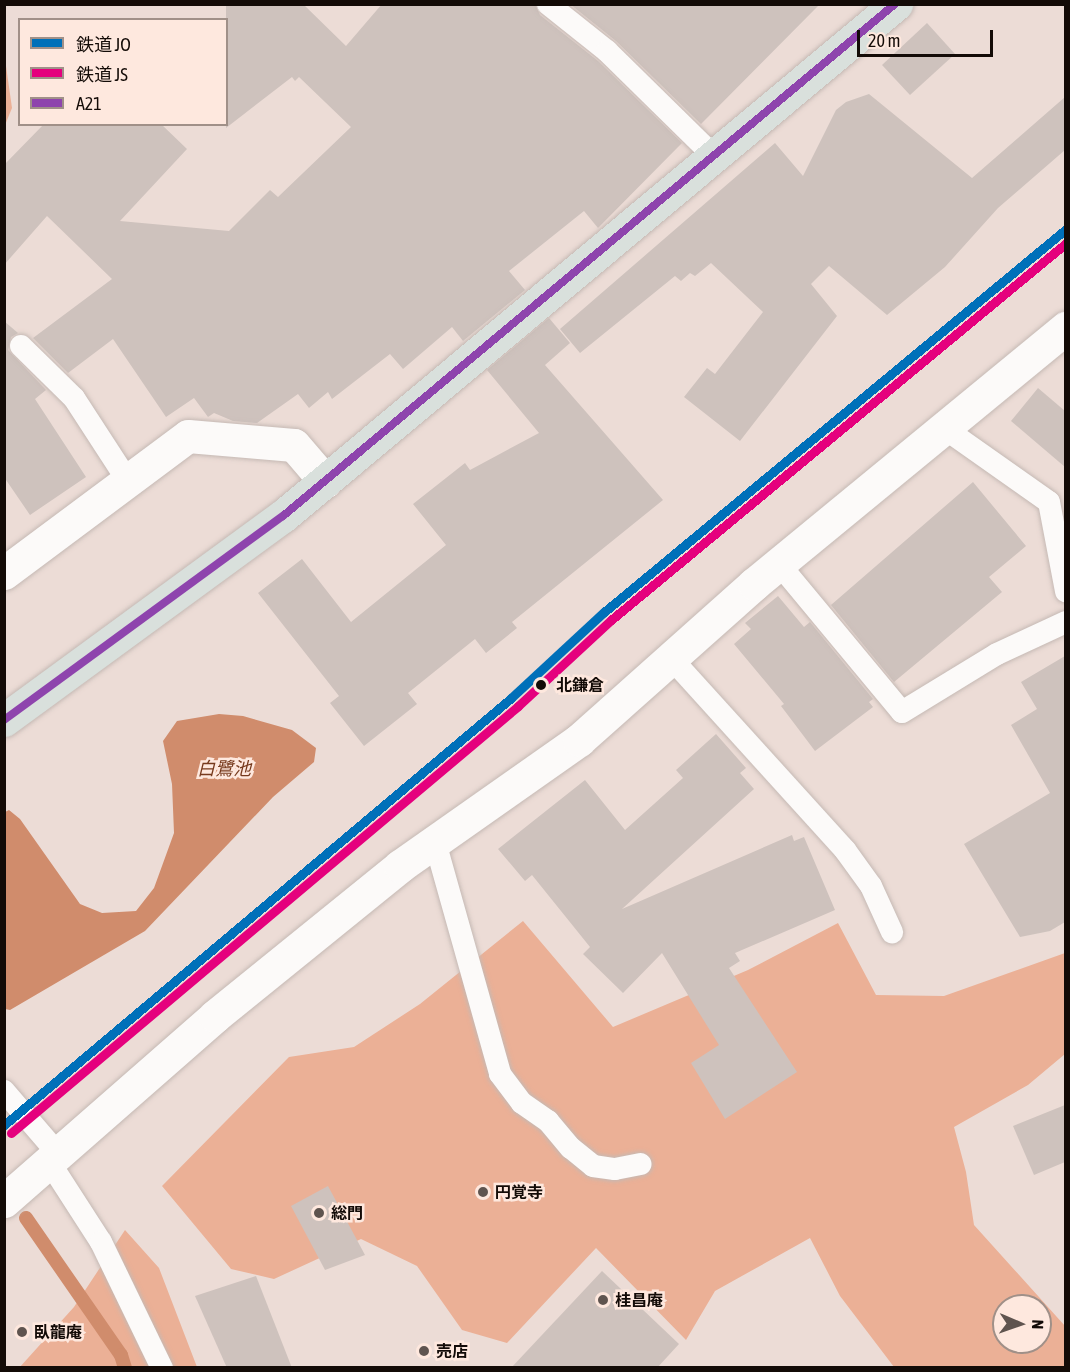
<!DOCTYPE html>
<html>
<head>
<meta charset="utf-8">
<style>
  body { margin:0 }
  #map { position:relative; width:1070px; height:1372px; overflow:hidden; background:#ecdcd6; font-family:"Asap Condensed","Noto Sans JP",sans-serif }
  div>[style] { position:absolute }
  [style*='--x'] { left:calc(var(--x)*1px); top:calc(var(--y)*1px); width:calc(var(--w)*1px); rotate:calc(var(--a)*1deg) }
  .forest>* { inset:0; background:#ebb096 }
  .water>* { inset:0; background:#d08c6c }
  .stream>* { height:14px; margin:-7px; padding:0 7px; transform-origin:7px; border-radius:7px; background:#d08c6c }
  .building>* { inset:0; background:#cec2bd }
  .roads { filter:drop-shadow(0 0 2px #c5b9b4) drop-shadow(0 0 2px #c5b9b4) }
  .lane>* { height:22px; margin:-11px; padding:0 11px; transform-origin:11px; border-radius:11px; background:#fcfaf9 }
  .street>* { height:33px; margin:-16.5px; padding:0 16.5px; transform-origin:16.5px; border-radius:16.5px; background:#fcfaf9 }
  .primary>* { height:33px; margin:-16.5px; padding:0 16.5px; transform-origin:16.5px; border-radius:16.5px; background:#d9e0dc }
  .bus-1>* { height:8px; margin:-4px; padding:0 4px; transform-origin:4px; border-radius:4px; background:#8e44ad }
  .rail-1>* { height:9px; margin:-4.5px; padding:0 4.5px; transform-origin:4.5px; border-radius:4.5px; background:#0070b9 }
  .rail-2>* { height:9px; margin:-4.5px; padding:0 4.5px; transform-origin:4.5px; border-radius:4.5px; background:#e5007d }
  .dots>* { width:16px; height:16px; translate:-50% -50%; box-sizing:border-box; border:3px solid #fee8de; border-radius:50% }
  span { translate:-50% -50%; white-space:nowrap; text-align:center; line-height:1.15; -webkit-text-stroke:5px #fee8de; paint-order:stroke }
  .stop-label { font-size:16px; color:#130b07; font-weight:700 }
  .left { translate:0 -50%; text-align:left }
  .poi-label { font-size:16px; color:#130b07; font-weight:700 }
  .water-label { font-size:18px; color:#773a1d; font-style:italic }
  .frame { position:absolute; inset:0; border:6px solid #130b07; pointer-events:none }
  .legend { position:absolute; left:18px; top:18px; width:210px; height:108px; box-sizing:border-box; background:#fee8de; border:2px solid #a09088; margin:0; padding:8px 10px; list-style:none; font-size:18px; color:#130b07 }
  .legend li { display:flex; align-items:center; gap:12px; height:30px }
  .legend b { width:30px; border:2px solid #a09088 }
  .north { position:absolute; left:992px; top:1294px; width:60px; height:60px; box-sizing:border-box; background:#fee8de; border:2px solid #a09088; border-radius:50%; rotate:92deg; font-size:16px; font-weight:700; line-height:24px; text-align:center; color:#130b07 }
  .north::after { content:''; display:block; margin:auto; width:21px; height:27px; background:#5f544f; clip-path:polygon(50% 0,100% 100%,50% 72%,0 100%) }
  .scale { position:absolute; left:857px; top:30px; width:136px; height:27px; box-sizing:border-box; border:3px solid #130b07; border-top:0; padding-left:8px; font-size:18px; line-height:21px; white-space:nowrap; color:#130b07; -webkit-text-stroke:4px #fee8de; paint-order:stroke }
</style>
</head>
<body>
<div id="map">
  <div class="forest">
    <div style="clip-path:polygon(5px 59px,12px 108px,5px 125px,4px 125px)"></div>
    <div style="clip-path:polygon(evenodd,523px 921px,613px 1027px,748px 970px,838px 923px,876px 995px,944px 996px,1065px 953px,1065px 1054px,1028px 1085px,954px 1127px,966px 1172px,974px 1225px,1065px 1326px,1065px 1367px,894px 1367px,840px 1296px,810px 1238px,715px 1291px,686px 1340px,596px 1248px,507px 1343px,462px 1330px,417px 1266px,361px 1239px,274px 1279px,231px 1269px,162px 1186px,289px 1057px,354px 1047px,420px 1004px,523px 921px,1004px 1306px,1040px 1306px,1040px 1342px,1004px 1342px,1004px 1306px)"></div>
    <div style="clip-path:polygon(125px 1230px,159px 1268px,197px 1367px,19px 1368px,74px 1307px)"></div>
  </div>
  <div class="water">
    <div style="clip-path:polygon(219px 714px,243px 716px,292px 730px,316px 748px,314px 762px,273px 797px,145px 931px,10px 1010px,5px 1009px,5px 812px,9px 810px,20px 819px,80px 904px,102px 913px,136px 911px,154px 888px,174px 833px,172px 784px,163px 741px,177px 721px)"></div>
  </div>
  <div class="stream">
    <div style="--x:26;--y:1218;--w:167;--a:55.3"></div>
    <div style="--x:121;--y:1355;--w:14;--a:73"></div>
  </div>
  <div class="building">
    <div style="clip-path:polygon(226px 4px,303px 4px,346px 46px,382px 4px,535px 4px,540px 15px,598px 61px,682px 143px,598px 228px,584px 211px,509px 271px,525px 290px,463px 341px,452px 327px,403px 369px,390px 354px,332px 399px,328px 392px,309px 408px,298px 394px,257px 423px,233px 421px,214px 413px,208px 417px,194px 398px,166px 417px,113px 339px,68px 373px,33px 338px,112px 279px,47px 216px,4px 265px,4px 165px,44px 124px,161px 124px,187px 149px,120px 221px,229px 231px,270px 190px,278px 197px,351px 127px,299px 77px,295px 81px,292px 77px,226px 128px)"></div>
    <div style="clip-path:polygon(570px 4px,820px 4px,701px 124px,616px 41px)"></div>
    <div style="clip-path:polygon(927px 23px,955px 54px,910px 95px,882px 65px)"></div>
    <div style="clip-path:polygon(869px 94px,972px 178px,1065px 97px,1065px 150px,998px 208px,945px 267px,887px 315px,829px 266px,811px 284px,837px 316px,740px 441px,684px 397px,707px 368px,715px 374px,763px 312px,711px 263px,695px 276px,690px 273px,681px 281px,675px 276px,580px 353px,560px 329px,775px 143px,803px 176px,836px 110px,846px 102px)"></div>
    <div style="clip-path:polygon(549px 318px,570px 343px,545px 365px,663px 500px,512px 622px,517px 628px,486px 653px,475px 639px,408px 693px,417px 704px,364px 746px,330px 703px,339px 696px,258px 593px,302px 559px,351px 622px,446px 545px,413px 504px,465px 463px,470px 470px,539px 433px,487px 370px)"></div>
    <div style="clip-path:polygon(4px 321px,18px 333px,11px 337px,8px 350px,46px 390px,35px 399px,86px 477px,30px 515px,4px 477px)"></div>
    <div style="clip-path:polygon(1038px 388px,1065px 411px,1065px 467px,1011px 421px)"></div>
    <div style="clip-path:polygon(973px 482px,1026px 546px,989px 577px,1002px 592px,894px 682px,831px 605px)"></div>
    <div style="clip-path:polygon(778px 596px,804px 627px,810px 622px,873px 699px,869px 702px,873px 707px,815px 751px,781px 706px,784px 704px,734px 644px,751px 629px,745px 623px)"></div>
    <div style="clip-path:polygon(1065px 656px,1065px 922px,1050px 931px,1020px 937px,964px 844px,1050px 793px,1011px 725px,1037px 709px,1021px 682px)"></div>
    <div style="clip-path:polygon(716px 734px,746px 768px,740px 773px,754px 789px,622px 909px,792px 835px,794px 841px,804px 837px,835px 910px,735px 953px,740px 961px,729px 968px,797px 1072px,725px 1119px,691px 1063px,719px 1045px,662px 953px,623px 993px,583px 954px,590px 947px,532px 875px,525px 881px,498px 849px,585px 780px,625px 830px,683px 778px,676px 770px)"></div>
    <div style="clip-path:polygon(1065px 1105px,1065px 1162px,1034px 1175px,1013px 1126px)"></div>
    <div style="clip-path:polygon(328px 1186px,365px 1255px,325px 1270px,291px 1206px)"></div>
    <div style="clip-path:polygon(602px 1271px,679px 1344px,657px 1368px,511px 1368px)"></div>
    <div style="clip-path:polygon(256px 1276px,292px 1368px,227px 1368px,195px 1296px)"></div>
  </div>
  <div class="roads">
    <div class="lane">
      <div style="--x:548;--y:4;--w:75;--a:38.5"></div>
      <div style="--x:607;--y:51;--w:150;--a:44.5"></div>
      <div style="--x:21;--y:346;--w:74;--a:44.5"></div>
      <div style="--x:74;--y:398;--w:99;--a:57"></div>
      <div style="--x:944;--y:428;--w:128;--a:35.2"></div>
      <div style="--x:1049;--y:502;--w:91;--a:79.2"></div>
      <div style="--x:779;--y:564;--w:192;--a:50.3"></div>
      <div style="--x:902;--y:712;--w:111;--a:-31.4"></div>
      <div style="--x:997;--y:654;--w:76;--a:-24.9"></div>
      <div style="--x:671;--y:658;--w:259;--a:47.8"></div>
      <div style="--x:845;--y:850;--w:44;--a:54.2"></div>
      <div style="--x:871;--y:886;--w:51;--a:65.5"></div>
      <div style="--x:435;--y:842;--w:241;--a:74.3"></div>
      <div style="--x:500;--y:1074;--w:36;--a:53"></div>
      <div style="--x:522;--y:1103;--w:32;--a:35"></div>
      <div style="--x:548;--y:1121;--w:35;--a:50"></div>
      <div style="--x:571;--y:1148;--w:28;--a:39"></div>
      <div style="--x:593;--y:1166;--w:22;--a:8"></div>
      <div style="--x:615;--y:1169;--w:26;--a:-11"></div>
      <div style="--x:4;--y:1091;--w:86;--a:49.3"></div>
      <div style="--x:50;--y:1163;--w:94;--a:57.2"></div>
      <div style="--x:101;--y:1242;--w:140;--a:64.2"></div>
    </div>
    <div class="street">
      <div style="--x:4;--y:573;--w:229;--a:-36.7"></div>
      <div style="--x:188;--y:436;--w:106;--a:4.9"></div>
      <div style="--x:294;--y:445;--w:48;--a:49.3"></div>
      <div style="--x:4;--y:1201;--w:281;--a:-41.2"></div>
      <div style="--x:215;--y:1016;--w:238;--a:-39"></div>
      <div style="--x:400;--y:866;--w:219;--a:-35.1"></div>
      <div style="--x:579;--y:740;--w:234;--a:-41.7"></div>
      <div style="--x:754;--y:584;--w:404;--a:-39.4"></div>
    </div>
    <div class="primary">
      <div style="--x:4;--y:720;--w:346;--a:-36.2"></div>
      <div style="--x:283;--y:516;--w:799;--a:-39.87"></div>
    </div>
  </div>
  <div class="bus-1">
    <div style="--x:4;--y:720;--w:346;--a:-36.2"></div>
    <div style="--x:283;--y:516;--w:798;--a:-39.92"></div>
  </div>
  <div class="rail-1">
    <div style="--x:4;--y:1125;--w:663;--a:-40.1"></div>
    <div style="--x:511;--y:698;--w:127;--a:-42.8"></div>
    <div style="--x:604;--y:612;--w:600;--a:-39.66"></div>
  </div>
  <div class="rail-2">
    <div style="--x:11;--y:1133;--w:663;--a:-40.1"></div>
    <div style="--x:518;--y:706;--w:127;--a:-42.8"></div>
    <div style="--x:611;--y:620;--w:591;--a:-39.64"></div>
  </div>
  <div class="dots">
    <div style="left:541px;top:685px;background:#130b07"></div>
    <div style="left:483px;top:1192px;background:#5f544f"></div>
    <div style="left:319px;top:1213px;background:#5f544f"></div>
    <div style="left:603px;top:1300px;background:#5f544f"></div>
    <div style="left:22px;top:1332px;background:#5f544f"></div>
    <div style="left:424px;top:1351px;background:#5f544f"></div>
  </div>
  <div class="stop-label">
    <span class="left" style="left:556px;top:685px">北鎌倉</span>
  </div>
  <div class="poi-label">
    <span class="left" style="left:495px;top:1192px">円覚寺</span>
    <span class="left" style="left:331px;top:1213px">総門</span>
    <span class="left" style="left:615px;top:1300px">桂昌庵</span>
    <span class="left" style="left:34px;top:1332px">臥龍庵</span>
    <span class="left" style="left:436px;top:1351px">売店</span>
  </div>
  <div class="water-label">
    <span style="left:224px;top:769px">白鷺池</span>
  </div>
  <div class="frame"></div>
  <ul class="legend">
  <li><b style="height:8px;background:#0070b9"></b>鉄道 JO</li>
  <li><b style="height:8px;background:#e5007d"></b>鉄道 JS</li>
  <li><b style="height:8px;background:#8e44ad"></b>A21</li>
  </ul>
  <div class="north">N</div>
  <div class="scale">20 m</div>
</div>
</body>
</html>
